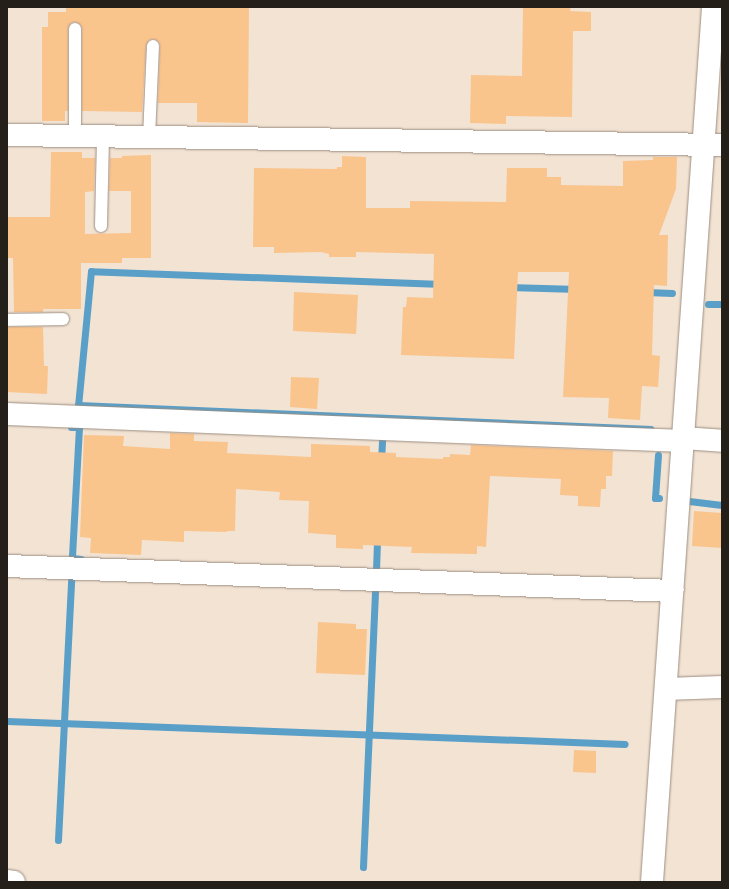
<!DOCTYPE html>
<html>
<head>
<meta charset="utf-8">
<style>
  body { margin:0 }
  #map { position:relative; width:729px; height:889px; overflow:hidden; background:#f2e3d3; font-family:"DejaVu Sans",sans-serif }
  div>[style] { position:absolute }
  [style*='--x'] { left:calc(var(--x)*1px); top:calc(var(--y)*1px); width:calc(var(--w)*1px); rotate:calc(var(--a)*1deg) }
  .stream>* { height:7px; margin:-3.5px; padding:0 3.5px; transform-origin:3.5px; border-radius:3.5px; background:#599fc8 }
  .building>* { inset:0; background:#fac48d }
  .roads { filter:drop-shadow(0 0 1px #9d8e80) drop-shadow(0 0 1px #9d8e80) }
  .service>* { height:12px; margin:-6px; padding:0 6px; transform-origin:6px; border-radius:6px; background:#fff }
  .minor>* { height:22px; margin:-11px; padding:0 11px; transform-origin:11px; border-radius:11px; background:#fff }
  .tertiary>* { height:22px; margin:-11px; padding:0 11px; transform-origin:11px; border-radius:11px; background:#fff }
  .primary>* { height:22px; margin:-11px; padding:0 11px; transform-origin:11px; border-radius:11px; background:#fff }
  span { translate:-50% -50%; white-space:nowrap; text-align:center; line-height:1.15; -webkit-text-stroke:3px #fdf0e4; paint-order:stroke }
  .frame { position:absolute; inset:0; border:8px solid #241f19; pointer-events:none }
</style>
</head>
<body>
<div id="map">
  <div class="stream">
    <div style="--x:442;--y:284;--w:351;--a:-177.9"></div>
    <div style="--x:91;--y:271;--w:135;--a:95.5"></div>
    <div style="--x:78;--y:405;--w:573;--a:2.4"></div>
    <div style="--x:508;--y:287;--w:70;--a:1.6"></div>
    <div style="--x:646;--y:292;--w:26;--a:2"></div>
    <div style="--x:708;--y:304;--w:14;--a:0"></div>
    <div style="--x:71;--y:427;--w:8;--a:0"></div>
    <div style="--x:79;--y:427;--w:131;--a:93.1"></div>
    <div style="--x:72;--y:558;--w:9;--a:6"></div>
    <div style="--x:658;--y:455;--w:43;--a:94"></div>
    <div style="--x:655;--y:498;--w:4;--a:0"></div>
    <div style="--x:381;--y:461;--w:22;--a:-87"></div>
    <div style="--x:689;--y:501;--w:33;--a:7"></div>
    <div style="--x:376;--y:570;--w:33;--a:-88"></div>
    <div style="--x:7;--y:721;--w:618;--a:2.13"></div>
    <div style="--x:58;--y:840;--w:261;--a:-87.1"></div>
    <div style="--x:363;--y:867;--w:275;--a:-87.5"></div>
  </div>
  <div class="building">
    <div style="clip-path:polygon(66px 7px,249px 7px,248px 123px,197px 122px,197px 103px,158px 103px,160px 46px,159px 42px,154px 39px,149px 40px,146px 46px,142px 112px,82px 111px,82px 29px,81px 25px,75px 22px,71px 23px,68px 29px,68px 111px,65px 111px,65px 121px,42px 121px,42px 27px,48px 27px,48px 12px,66px 12px)"></div>
    <div style="clip-path:polygon(523px 7px,571px 7px,570px 11px,591px 12px,591px 31px,573px 31px,572px 117px,506px 116px,506px 124px,470px 123px,471px 75px,522px 76px)"></div>
    <div style="clip-path:polygon(51px 152px,82px 152px,82px 158px,95px 158px,94px 191px,85px 192px,85px 234px,131px 233px,131px 191px,109px 191px,110px 158px,122px 158px,122px 156px,151px 155px,151px 258px,122px 258px,122px 263px,81px 263px,81px 309px,43px 309px,43px 312px,14px 312px,13px 258px,7px 258px,7px 217px,50px 217px)"></div>
    <div style="clip-path:polygon(342px 156px,366px 157px,366px 208px,410px 208px,410px 201px,506px 202px,507px 168px,547px 168px,547px 177px,561px 177px,561px 185px,623px 186px,623px 161px,653px 160px,653px 157px,677px 157px,676px 189px,659px 235px,668px 235px,667px 286px,654px 285px,652px 355px,660px 356px,658px 387px,642px 386px,640px 420px,608px 418px,609px 398px,563px 397px,569px 272px,518px 272px,514px 359px,401px 355px,403px 307px,406px 307px,407px 297px,433px 298px,434px 254px,356px 252px,356px 257px,329px 257px,329px 254px,321px 252px,274px 253px,274px 247px,253px 247px,254px 168px,337px 169px,337px 167px,342px 167px)"></div>
    <div style="clip-path:polygon(294px 292px,358px 295px,356px 334px,293px 331px)"></div>
    <div style="clip-path:polygon(7px 327px,43px 327px,44px 366px,48px 366px,47px 394px,7px 392px)"></div>
    <div style="clip-path:polygon(291px 377px,319px 378px,317px 409px,290px 407px)"></div>
    <div style="clip-path:polygon(170px 433px,194px 434px,194px 441px,228px 442px,227px 453px,311px 457px,311px 444px,370px 446px,370px 452px,396px 453px,396px 457px,443px 459px,443px 457px,450px 457px,450px 454px,470px 455px,471px 445px,613px 451px,612px 476px,606px 476px,606px 489px,601px 489px,600px 507px,578px 506px,578px 496px,560px 495px,561px 479px,490px 476px,486px 547px,477px 546px,477px 554px,411px 553px,412px 547px,363px 545px,363px 549px,336px 548px,336px 535px,308px 533px,309px 501px,279px 500px,280px 492px,236px 489px,235px 531px,227px 531px,227px 532px,184px 531px,184px 542px,142px 540px,141px 555px,90px 553px,91px 538px,80px 537px,84px 435px,124px 436px,123px 446px,170px 449px)"></div>
    <div style="clip-path:polygon(694px 511px,722px 513px,722px 548px,692px 546px)"></div>
    <div style="clip-path:polygon(318px 622px,356px 624px,356px 629px,367px 629px,365px 675px,316px 673px)"></div>
    <div style="clip-path:polygon(574px 750px,596px 751px,596px 773px,573px 772px)"></div>
  </div>
  <div class="roads">
    <div class="service">
      <div style="--x:75;--y:136;--w:107;--a:-90"></div>
      <div style="--x:149;--y:137;--w:91;--a:-87.5"></div>
      <div style="--x:101;--y:226;--w:90;--a:-88.7"></div>
      <div style="--x:7;--y:320;--w:56;--a:-1"></div>
    </div>
    <div class="minor">
      <div style="--x:7;--y:135;--w:715;--a:0.8"></div>
      <div style="--x:7;--y:414;--w:677;--a:2.29"></div>
      <div style="--x:683;--y:438;--w:39;--a:4"></div>
      <div style="--x:7;--y:566;--w:666;--a:2.15"></div>
      <div style="--x:666;--y:689;--w:56;--a:-2"></div>
    </div>
    <div class="tertiary">
      <div style="--x:652;--y:882;--w:877;--a:-86.01"></div>
    </div>
    <div class="primary">
      <div style="--x:7;--y:881;--w:7;--a:8"></div>
    </div>
  </div>
  <div class="frame"></div>
</div>
</body>
</html>
